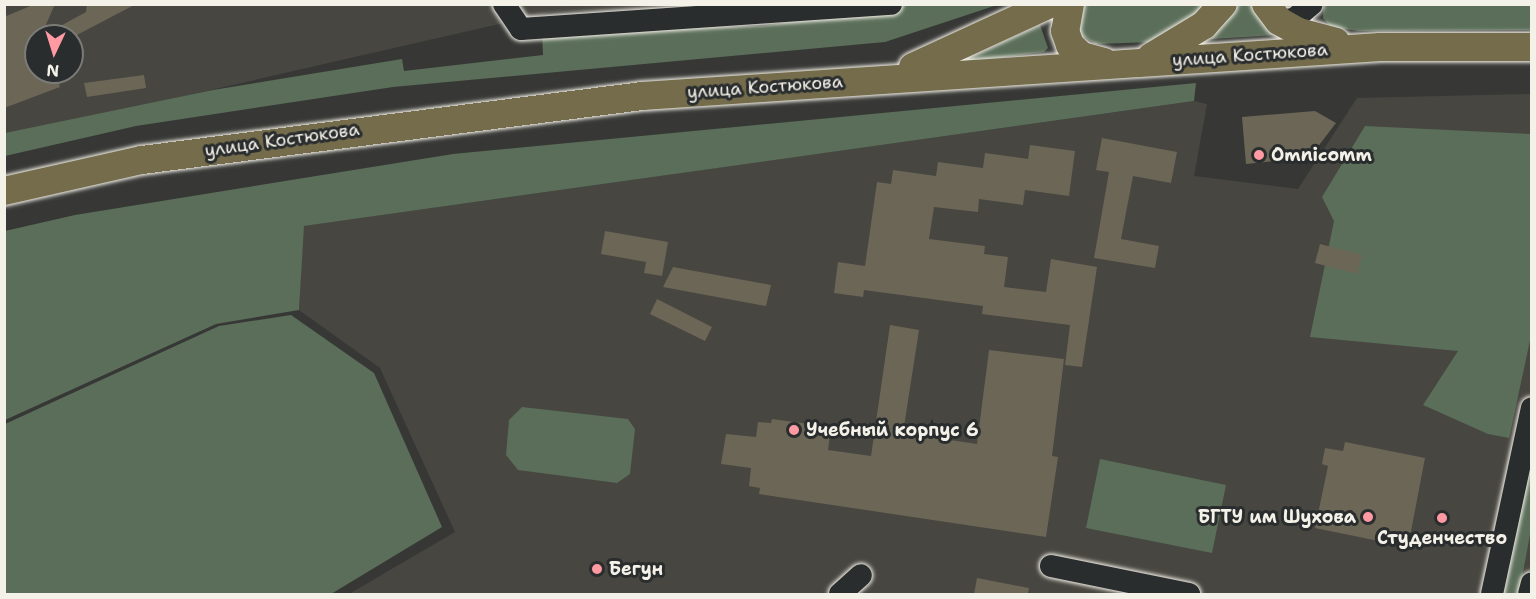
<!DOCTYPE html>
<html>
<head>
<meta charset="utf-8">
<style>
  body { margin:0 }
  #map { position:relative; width:1536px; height:599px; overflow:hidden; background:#373836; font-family:"Shantell Sans",sans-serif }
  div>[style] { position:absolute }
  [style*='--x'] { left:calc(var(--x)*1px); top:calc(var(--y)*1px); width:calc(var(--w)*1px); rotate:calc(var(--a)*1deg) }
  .built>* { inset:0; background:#474640 }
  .green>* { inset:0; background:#5a6e59 }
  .building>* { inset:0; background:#6c6656 }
  .roads { filter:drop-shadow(0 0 2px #f4f1e8) drop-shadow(0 0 2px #f4f1e8) }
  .minor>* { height:22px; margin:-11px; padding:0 11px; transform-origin:11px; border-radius:11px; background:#2a2d2e }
  .major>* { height:28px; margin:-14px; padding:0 14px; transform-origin:14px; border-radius:14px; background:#746c4b }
  .dots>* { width:16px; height:16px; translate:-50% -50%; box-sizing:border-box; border:3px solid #2a2d2e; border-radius:50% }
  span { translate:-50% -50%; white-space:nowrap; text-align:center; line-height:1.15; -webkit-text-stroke:6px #2a2d2e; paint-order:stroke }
  .street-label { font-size:18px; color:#f4f1e8 }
  .poi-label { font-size:18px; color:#f4f1e8; font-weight:700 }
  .left { translate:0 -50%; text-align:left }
  .right { translate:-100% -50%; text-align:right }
  .frame { position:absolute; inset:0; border:6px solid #f4f1e8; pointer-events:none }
  .north { position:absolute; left:24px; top:24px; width:60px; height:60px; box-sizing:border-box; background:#2a2d2e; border:2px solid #7b7b78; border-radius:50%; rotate:184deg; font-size:16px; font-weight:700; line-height:24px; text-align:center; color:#f4f1e8 }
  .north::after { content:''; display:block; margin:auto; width:21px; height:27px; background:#ff9aa2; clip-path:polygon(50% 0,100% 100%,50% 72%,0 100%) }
</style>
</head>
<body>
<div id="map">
  <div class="built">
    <div style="clip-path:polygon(evenodd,4px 5px,787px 5px,552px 12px,5px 137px,4px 5px,36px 36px,72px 36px,72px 72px,36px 72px,36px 36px)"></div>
    <div style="clip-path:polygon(1531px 94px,1531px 594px,349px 594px,455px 532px,380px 368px,299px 310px,303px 226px,1194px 101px,1207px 104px,1194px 176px,1298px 189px,1357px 98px)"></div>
  </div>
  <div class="green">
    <div style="clip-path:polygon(909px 5px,997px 5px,885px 42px,393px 87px,136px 126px,5px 156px,5px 133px,213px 90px,402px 59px,404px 71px,543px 55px,542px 31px,763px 26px)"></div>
    <div style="clip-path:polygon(1082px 5px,1211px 5px,1153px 42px,1095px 44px,1077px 32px)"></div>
    <div style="clip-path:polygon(1238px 5px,1253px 5px,1274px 35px,1211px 39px)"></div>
    <div style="clip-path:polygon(1324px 5px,1531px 5px,1531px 30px,1359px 31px,1331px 27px,1323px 18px)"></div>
    <div style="clip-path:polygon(1040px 25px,1048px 48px,1044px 52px,957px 63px)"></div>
    <div style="clip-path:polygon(1196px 83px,1194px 101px,304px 226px,299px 310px,216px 324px,5px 420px,5px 231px,75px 215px,453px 154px)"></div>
    <div style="clip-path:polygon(1365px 126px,1531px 134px,1531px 336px,1509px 438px,1488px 434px,1423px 405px,1458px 351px,1310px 337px,1334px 221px,1322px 197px)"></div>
    <div style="clip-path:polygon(291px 315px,374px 373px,442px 527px,331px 594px,5px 594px,5px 424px,219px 326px)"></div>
    <div style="clip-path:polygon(522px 407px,628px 419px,635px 429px,630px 474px,617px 483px,518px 470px,506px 455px,509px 420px)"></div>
    <div style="clip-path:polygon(1100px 459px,1226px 485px,1212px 553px,1086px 528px)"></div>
    <div style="clip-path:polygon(1531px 463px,1531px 529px,1519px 594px,1497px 594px)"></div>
  </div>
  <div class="building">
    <div style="clip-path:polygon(35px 4px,55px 4px,41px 36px,36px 36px,36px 72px,55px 72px,60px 87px,4px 108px,4px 17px)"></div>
    <div style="clip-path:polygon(87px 4px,136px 4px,75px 36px,42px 36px,86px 12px)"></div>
    <div style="clip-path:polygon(144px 75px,146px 88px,87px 97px,84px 83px)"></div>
    <div style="clip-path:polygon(1315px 111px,1336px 123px,1310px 157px,1246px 164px,1242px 117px)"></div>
    <div style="clip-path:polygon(1102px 138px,1177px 152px,1171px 183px,1133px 176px,1121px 239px,1159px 246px,1155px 268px,1094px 258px,1109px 172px,1096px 170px)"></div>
    <div style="clip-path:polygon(1030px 145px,1075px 151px,1069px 196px,1025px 190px,1023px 205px,979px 199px,978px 212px,934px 207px,929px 239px,985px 246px,984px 254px,1008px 257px,1004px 287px,1046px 292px,1051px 259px,1097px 267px,1082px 367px,1065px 365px,1070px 325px,982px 314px,983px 306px,864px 290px,863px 297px,834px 293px,838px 262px,865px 266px,877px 182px,891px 184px,893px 170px,936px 176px,938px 162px,983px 168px,985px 153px,1028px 159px)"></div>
    <div style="clip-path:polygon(605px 231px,668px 242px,662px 276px,644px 273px,646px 262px,601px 254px)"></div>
    <div style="clip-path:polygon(1320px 244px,1362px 255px,1357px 274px,1315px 263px)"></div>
    <div style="clip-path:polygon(673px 267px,771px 285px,766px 306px,663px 287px)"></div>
    <div style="clip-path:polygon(657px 299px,712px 327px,705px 341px,650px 314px)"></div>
    <div style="clip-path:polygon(890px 325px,919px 330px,903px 433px,977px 444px,989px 350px,1064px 359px,1052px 456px,1058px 457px,1046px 537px,759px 494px,760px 488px,749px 486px,751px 468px,721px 464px,726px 434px,756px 437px,758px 422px,771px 423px,772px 419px,831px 427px,828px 450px,871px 456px)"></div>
    <div style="clip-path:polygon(1345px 442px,1425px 458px,1408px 547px,1315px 528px,1328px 466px,1322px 464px,1325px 448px,1343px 451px)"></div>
    <div style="clip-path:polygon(977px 578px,1029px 588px,1028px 594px,974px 594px)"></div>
  </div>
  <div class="roads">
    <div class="minor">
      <div style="--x:504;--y:4;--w:30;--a:56"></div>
      <div style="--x:521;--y:29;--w:371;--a:-3.9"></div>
      <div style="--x:1279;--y:21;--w:15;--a:-8"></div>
      <div style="--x:1294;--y:19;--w:23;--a:-40"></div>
      <div style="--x:1051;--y:566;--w:141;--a:11.5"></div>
      <div style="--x:840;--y:594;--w:28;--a:-42"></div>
      <div style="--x:1492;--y:594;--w:190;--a:-77.9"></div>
      <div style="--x:1529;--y:594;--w:11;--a:-75"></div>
    </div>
    <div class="major">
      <div style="--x:1070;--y:4;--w:27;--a:100"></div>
      <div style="--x:1065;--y:31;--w:15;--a:70"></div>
      <div style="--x:1070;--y:45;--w:16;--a:43"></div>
      <div style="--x:1082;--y:56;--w:23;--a:15"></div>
      <div style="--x:1266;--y:4;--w:21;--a:53"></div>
      <div style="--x:1279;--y:21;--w:23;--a:29"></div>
      <div style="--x:1299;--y:32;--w:38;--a:15"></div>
      <div style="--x:1151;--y:57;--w:62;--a:-31.1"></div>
      <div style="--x:1204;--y:25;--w:28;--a:-48"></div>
      <div style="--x:913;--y:67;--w:151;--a:-24.7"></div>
      <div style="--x:4;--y:191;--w:141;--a:-12.7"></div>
      <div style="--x:142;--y:160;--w:504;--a:-7.29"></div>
      <div style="--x:642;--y:96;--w:740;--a:-3.8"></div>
      <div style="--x:1380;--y:47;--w:152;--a:0"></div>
    </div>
  </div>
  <div class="dots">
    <div style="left:1259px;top:155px;background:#ff9aa2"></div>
    <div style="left:794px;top:430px;background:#ff9aa2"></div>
    <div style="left:1368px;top:517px;background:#ff9aa2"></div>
    <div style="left:1442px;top:518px;background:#ff9aa2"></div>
    <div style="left:597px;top:569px;background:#ff9aa2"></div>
  </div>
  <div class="street-label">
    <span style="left:1250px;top:55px;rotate:-4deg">улица Костюкова</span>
    <span style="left:765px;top:87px;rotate:-4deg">улица Костюкова</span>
    <span style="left:282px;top:140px;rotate:-8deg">улица Костюкова</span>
  </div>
  <div class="poi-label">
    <span class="left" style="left:1271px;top:155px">Omnicomm</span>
    <span class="left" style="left:806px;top:430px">Учебный корпус 6</span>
    <span class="right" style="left:1356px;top:517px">БГТУ им Шухова</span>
    <span style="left:1442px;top:538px">Студенчество</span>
    <span class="left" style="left:609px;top:569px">Бегун</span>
  </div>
  <div class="frame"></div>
  <div class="north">N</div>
</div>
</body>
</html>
